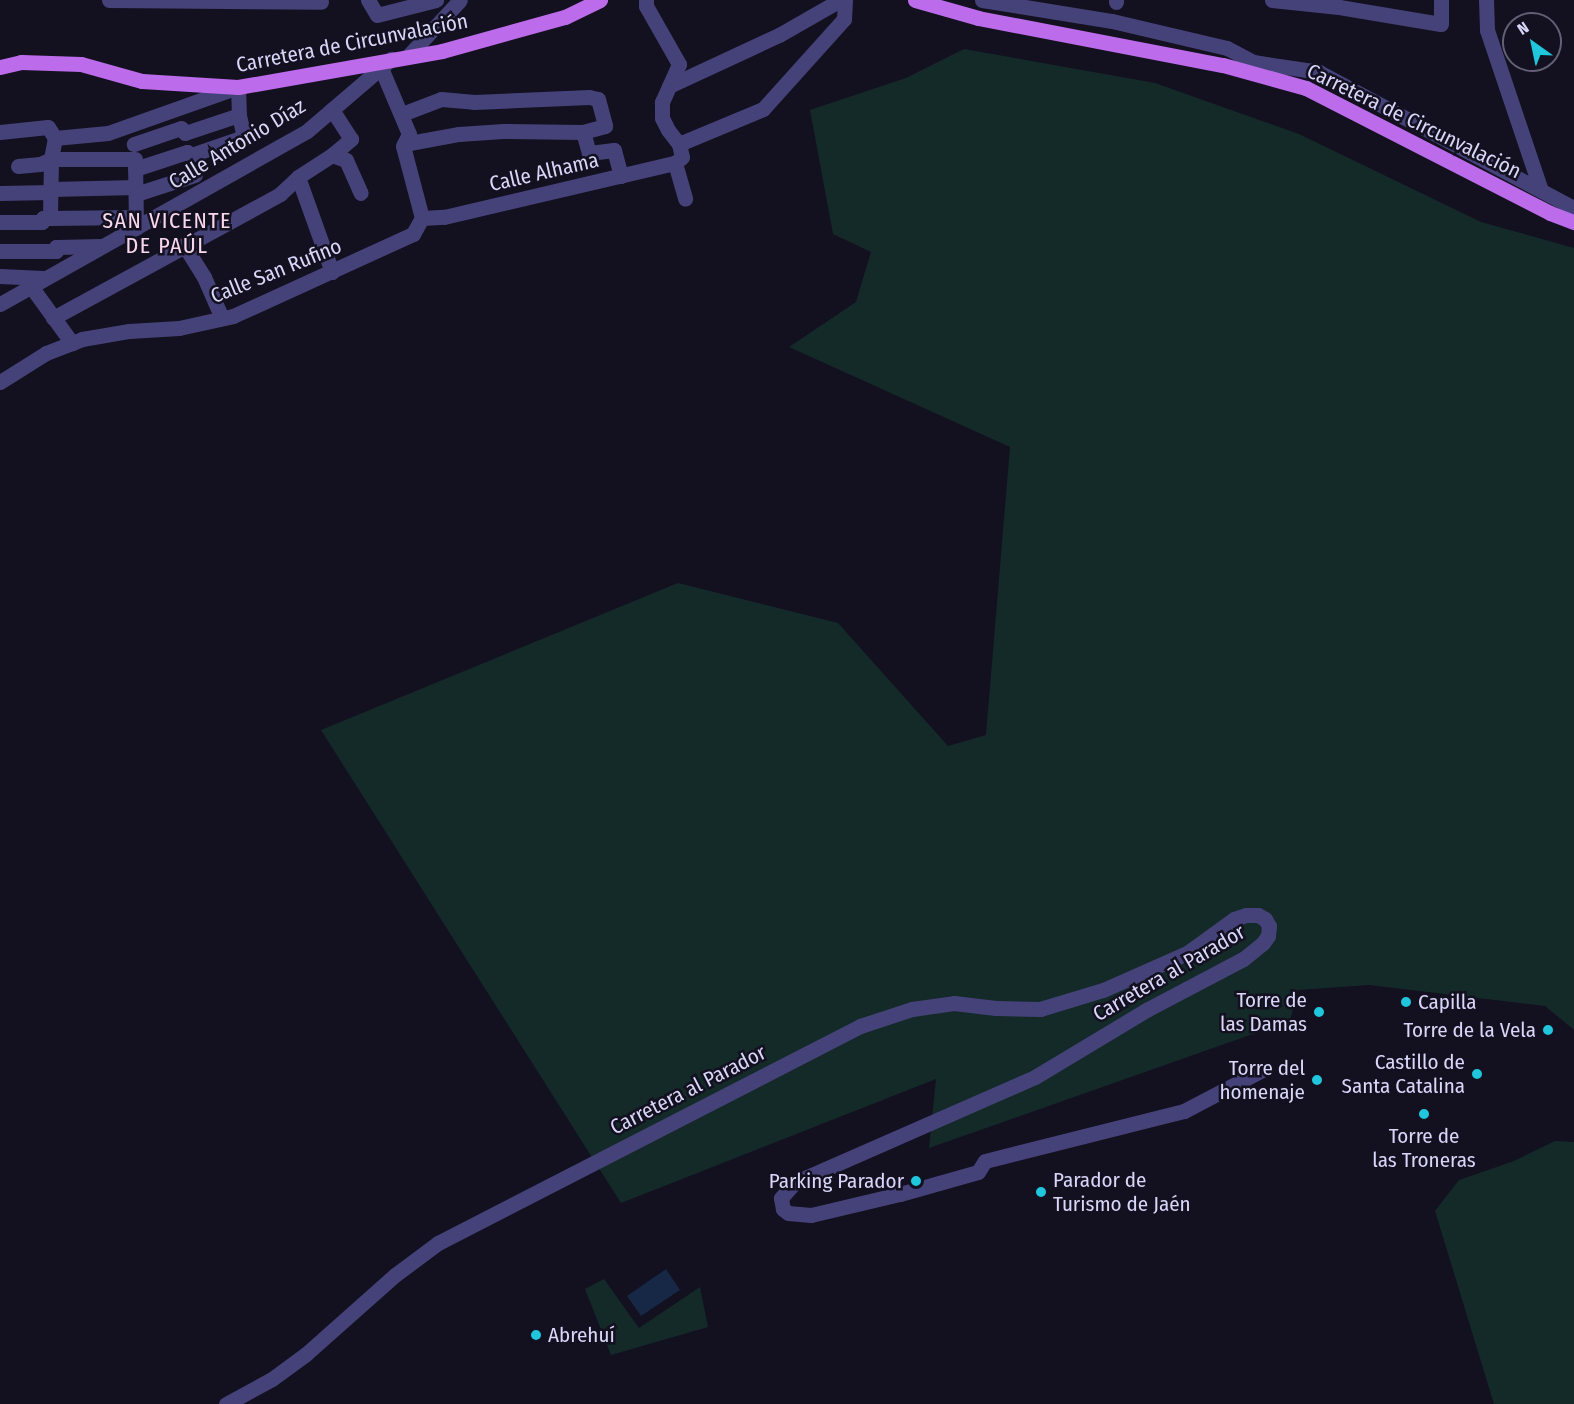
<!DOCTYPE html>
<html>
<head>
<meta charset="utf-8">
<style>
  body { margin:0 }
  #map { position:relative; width:1574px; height:1404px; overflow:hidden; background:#131020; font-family:"Fira Sans Condensed",sans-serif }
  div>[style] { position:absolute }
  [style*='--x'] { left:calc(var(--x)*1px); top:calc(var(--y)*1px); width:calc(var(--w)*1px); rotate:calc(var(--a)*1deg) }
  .green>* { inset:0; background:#142a29 }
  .water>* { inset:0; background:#162845 }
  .minor>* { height:15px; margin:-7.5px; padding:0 7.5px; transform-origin:7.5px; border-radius:7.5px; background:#454279 }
  .major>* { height:15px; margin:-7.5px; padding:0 7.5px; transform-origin:7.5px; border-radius:7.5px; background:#bc6cea }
  .dots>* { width:16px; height:16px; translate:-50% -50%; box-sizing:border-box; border:3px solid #131020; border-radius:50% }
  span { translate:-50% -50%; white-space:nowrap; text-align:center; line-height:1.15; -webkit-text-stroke:5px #131020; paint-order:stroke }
  .street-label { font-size:21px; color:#dad6f9 }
  .poi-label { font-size:21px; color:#dad6f9 }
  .right { translate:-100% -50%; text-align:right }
  .left { translate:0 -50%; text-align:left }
  .neighbourhood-label { font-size:22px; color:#f9d8ed; letter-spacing:1.5px }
  .north { position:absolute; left:1502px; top:12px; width:60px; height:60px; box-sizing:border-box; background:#131020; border:2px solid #635f77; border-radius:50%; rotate:327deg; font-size:16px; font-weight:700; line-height:24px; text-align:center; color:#dad6f9 }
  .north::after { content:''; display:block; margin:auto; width:21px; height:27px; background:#1fc6dc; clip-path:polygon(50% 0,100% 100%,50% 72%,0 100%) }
</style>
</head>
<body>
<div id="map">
  <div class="green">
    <div style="clip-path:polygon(964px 49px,1155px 83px,1299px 134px,1481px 222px,1574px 248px,1574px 1030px,1545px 1006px,1369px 985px,1298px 990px,1290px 1021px,929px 1148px,936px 1079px,621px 1203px,321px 730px,678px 583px,838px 623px,948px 746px,986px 735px,1010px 447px,789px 347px,856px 302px,871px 252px,833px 234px,810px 110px,906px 78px)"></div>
    <div style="clip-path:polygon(1555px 1141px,1574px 1142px,1574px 1404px,1494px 1404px,1435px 1211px,1459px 1180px,1514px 1161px)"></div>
    <div style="clip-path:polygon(604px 1279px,639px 1328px,700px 1287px,708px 1327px,611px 1355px,585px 1289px)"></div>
  </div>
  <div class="water">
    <div style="clip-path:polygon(666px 1269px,680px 1290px,641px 1316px,627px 1296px)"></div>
  </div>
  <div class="minor">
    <div style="--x:109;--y:0;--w:212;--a:0.5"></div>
    <div style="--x:368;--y:0;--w:17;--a:59"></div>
    <div style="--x:377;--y:15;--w:61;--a:-14.3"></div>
    <div style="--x:646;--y:0;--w:6;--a:90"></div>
    <div style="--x:646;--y:6;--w:67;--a:60.4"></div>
    <div style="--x:679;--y:64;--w:42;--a:114.1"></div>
    <div style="--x:662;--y:102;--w:16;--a:90"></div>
    <div style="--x:662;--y:118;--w:13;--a:63"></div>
    <div style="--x:668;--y:130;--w:18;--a:52"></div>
    <div style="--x:679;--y:144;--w:13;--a:77"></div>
    <div style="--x:682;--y:157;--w:9;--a:139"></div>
    <div style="--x:675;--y:163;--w:37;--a:74"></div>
    <div style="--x:982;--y:0;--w:132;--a:9.2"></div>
    <div style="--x:1112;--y:21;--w:118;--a:13.2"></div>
    <div style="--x:1227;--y:48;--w:30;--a:28"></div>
    <div style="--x:1253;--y:62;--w:67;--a:8.6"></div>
    <div style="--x:1319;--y:72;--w:289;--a:28.1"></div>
    <div style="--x:1272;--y:0;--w:67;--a:6"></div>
    <div style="--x:1339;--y:7;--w:103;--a:9.5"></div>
    <div style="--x:1441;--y:24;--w:24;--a:-90"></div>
    <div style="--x:1486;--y:0;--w:30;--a:88"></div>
    <div style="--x:1487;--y:30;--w:169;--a:71.4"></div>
    <div style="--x:1116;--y:2;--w:2;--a:-90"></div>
    <div style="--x:408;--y:56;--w:76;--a:-47.1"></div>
    <div style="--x:381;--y:68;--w:72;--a:67"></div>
    <div style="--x:409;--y:134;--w:13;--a:117"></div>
    <div style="--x:403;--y:146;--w:74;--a:75.2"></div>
    <div style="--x:669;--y:86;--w:121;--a:-24.9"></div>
    <div style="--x:779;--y:35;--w:70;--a:-29.8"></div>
    <div style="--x:402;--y:114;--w:42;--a:-21"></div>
    <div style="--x:441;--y:99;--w:33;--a:5"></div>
    <div style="--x:474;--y:102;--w:115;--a:-2.5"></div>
    <div style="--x:589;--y:97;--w:9;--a:13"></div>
    <div style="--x:598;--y:99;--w:28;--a:75"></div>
    <div style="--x:605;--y:126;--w:23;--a:165"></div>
    <div style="--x:583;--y:132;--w:22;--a:74"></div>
    <div style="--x:589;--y:153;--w:25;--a:-7"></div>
    <div style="--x:614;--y:150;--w:27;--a:75"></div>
    <div style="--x:0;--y:132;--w:48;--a:-5.9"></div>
    <div style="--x:48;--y:127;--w:13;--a:58"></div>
    <div style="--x:55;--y:138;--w:21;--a:101"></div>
    <div style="--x:51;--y:159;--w:59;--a:91"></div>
    <div style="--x:50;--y:218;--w:7;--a:180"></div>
    <div style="--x:43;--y:218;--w:4;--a:104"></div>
    <div style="--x:42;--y:222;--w:42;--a:180"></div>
    <div style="--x:55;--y:138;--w:53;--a:-5.4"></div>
    <div style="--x:108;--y:133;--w:138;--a:-19.5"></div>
    <div style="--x:238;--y:87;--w:28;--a:88"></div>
    <div style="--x:239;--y:115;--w:57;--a:161.6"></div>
    <div style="--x:185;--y:133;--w:6;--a:-129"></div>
    <div style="--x:181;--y:128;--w:50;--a:161.2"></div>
    <div style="--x:404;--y:144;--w:56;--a:-10.3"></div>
    <div style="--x:459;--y:134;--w:44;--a:-3.9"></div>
    <div style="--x:503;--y:131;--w:80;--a:0.7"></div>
    <div style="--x:679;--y:144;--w:91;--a:-22.6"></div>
    <div style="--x:763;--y:109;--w:121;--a:-48"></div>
    <div style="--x:844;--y:19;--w:19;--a:-87"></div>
    <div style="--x:332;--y:155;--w:15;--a:20"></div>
    <div style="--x:346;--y:160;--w:36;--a:66"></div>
    <div style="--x:135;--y:161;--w:67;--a:89.1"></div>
    <div style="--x:18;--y:166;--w:22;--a:-5"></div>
    <div style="--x:40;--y:164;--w:12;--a:-24"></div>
    <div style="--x:51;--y:159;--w:84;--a:0"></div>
    <div style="--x:135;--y:169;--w:55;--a:-18.1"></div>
    <div style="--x:187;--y:152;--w:5;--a:37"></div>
    <div style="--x:191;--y:155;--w:56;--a:-18.8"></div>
    <div style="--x:244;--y:137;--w:23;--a:-103"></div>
    <div style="--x:298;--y:177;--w:101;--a:70.3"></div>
    <div style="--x:51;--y:189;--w:85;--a:-1.3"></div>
    <div style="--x:0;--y:193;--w:51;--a:-1.1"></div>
    <div style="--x:136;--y:194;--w:62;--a:-17.9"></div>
    <div style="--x:50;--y:218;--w:85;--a:-0.7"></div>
    <div style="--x:422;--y:218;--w:22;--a:-3"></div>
    <div style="--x:444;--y:217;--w:237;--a:-13.2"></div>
    <div style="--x:184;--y:245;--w:38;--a:58"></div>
    <div style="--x:204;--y:277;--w:45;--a:66.3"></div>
    <div style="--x:0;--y:251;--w:56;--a:0"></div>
    <div style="--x:56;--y:251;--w:4;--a:-90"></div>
    <div style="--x:56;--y:247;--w:45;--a:-1.3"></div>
    <div style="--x:0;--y:276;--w:43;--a:2.7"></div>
    <div style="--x:30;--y:285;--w:72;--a:54.1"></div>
    <div style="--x:0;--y:304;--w:352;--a:-29.4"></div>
    <div style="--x:307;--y:131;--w:111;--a:-40.6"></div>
    <div style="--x:53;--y:318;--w:259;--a:-28.6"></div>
    <div style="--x:280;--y:194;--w:25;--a:-43"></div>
    <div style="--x:298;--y:177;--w:40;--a:-32.9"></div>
    <div style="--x:332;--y:155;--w:25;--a:-40"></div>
    <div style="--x:351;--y:139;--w:35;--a:-123"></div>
    <div style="--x:0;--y:382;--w:54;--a:-32.2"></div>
    <div style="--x:46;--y:353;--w:39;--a:-21"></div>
    <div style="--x:82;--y:339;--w:48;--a:-9.7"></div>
    <div style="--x:129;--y:331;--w:50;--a:-3.4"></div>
    <div style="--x:179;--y:328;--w:55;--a:-12.5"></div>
    <div style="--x:233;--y:316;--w:198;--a:-24.5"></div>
    <div style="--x:413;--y:234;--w:18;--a:-61"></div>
    <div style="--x:226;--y:1404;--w:52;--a:-28.5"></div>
    <div style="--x:272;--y:1379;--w:42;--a:-36.3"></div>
    <div style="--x:306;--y:1354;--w:119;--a:-41.6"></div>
    <div style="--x:395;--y:1275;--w:54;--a:-36.7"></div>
    <div style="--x:438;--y:1243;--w:475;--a:-27.2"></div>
    <div style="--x:860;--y:1026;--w:55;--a:-18.1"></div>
    <div style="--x:912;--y:1009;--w:42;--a:-8.1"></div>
    <div style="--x:954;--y:1003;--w:42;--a:6.8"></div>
    <div style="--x:996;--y:1008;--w:44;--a:1.3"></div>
    <div style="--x:1040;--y:1009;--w:66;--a:-16.8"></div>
    <div style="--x:1103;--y:990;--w:92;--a:-23.8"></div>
    <div style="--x:1187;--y:953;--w:58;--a:-35.9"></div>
    <div style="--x:1234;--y:919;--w:13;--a:-18"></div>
    <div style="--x:1246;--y:915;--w:12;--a:0"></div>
    <div style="--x:1258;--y:915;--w:8;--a:30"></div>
    <div style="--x:1265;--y:919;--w:8;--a:60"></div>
    <div style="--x:1269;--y:926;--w:10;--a:96"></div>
    <div style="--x:1268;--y:936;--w:9;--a:126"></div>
    <div style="--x:1263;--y:943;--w:26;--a:141"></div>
    <div style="--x:1243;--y:959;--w:107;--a:152.2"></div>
    <div style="--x:1148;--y:1009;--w:132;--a:149"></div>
    <div style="--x:1035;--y:1077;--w:263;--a:156.3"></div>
    <div style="--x:794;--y:1183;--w:20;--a:131"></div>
    <div style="--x:781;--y:1198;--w:11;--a:80"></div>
    <div style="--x:783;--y:1209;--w:6;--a:39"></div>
    <div style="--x:788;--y:1213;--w:23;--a:5"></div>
    <div style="--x:811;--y:1215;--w:91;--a:-13.3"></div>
    <div style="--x:900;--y:1194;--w:81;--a:-15.8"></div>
    <div style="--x:978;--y:1172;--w:13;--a:-58"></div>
    <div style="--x:985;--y:1161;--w:205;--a:-14.1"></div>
    <div style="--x:1184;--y:1111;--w:88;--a:-27.7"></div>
  </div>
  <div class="major">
    <div style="--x:915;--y:0;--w:66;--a:15.9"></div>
    <div style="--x:978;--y:18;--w:249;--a:10.9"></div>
    <div style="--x:1223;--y:65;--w:86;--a:15.5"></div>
    <div style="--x:1306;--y:88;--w:274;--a:27.1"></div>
    <div style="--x:1550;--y:213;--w:26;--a:21"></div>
    <div style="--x:0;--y:67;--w:22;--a:-13"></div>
    <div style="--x:21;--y:62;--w:60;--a:1.9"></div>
    <div style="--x:81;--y:64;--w:63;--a:15.6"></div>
    <div style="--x:142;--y:81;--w:96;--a:3.6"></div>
    <div style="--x:238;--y:87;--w:207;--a:-10"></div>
    <div style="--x:442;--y:51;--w:128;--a:-15.5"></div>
    <div style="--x:565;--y:17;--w:39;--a:-26"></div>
  </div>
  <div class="dots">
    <div style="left:1406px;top:1002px;background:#1fc6dc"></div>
    <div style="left:1319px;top:1012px;background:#1fc6dc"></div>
    <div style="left:1548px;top:1030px;background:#1fc6dc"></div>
    <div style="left:1477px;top:1074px;background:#1fc6dc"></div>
    <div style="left:1317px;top:1080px;background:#1fc6dc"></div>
    <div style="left:1424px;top:1114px;background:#1fc6dc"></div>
    <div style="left:916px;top:1181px;background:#1fc6dc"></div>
    <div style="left:1041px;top:1192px;background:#1fc6dc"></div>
    <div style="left:536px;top:1335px;background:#1fc6dc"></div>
  </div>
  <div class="street-label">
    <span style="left:352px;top:43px;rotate:-11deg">Carretera de Circunvalación</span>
    <span style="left:1414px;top:121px;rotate:26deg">Carretera de Circunvalación</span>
    <span style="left:237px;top:144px;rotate:-31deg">Calle Antonio Díaz</span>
    <span style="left:544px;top:172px;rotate:-13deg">Calle Alhama</span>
    <span style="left:276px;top:271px;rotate:-22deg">Calle San Rufino</span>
    <span style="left:1169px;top:973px;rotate:-30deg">Carretera al Parador</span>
    <span style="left:688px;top:1090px;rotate:-27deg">Carretera al Parador</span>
  </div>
  <div class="poi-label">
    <span class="right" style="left:1307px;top:1012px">Torre de<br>las Damas</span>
    <span class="left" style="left:1418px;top:1002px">Capilla</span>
    <span class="right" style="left:1536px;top:1030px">Torre de la Vela</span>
    <span class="right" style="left:1465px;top:1074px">Castillo de<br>Santa Catalina</span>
    <span class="right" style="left:1305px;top:1080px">Torre del<br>homenaje</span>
    <span style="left:1424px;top:1148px">Torre de<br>las Troneras</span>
    <span class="left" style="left:1053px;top:1192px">Parador de<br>Turismo de Jaén</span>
    <span class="right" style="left:904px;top:1181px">Parking Parador</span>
    <span class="left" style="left:548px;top:1335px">Abrehuí</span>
  </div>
  <div class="neighbourhood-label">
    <span style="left:167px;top:233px">SAN VICENTE<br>DE PAÚL</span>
  </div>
  <div class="north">N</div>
</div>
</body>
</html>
